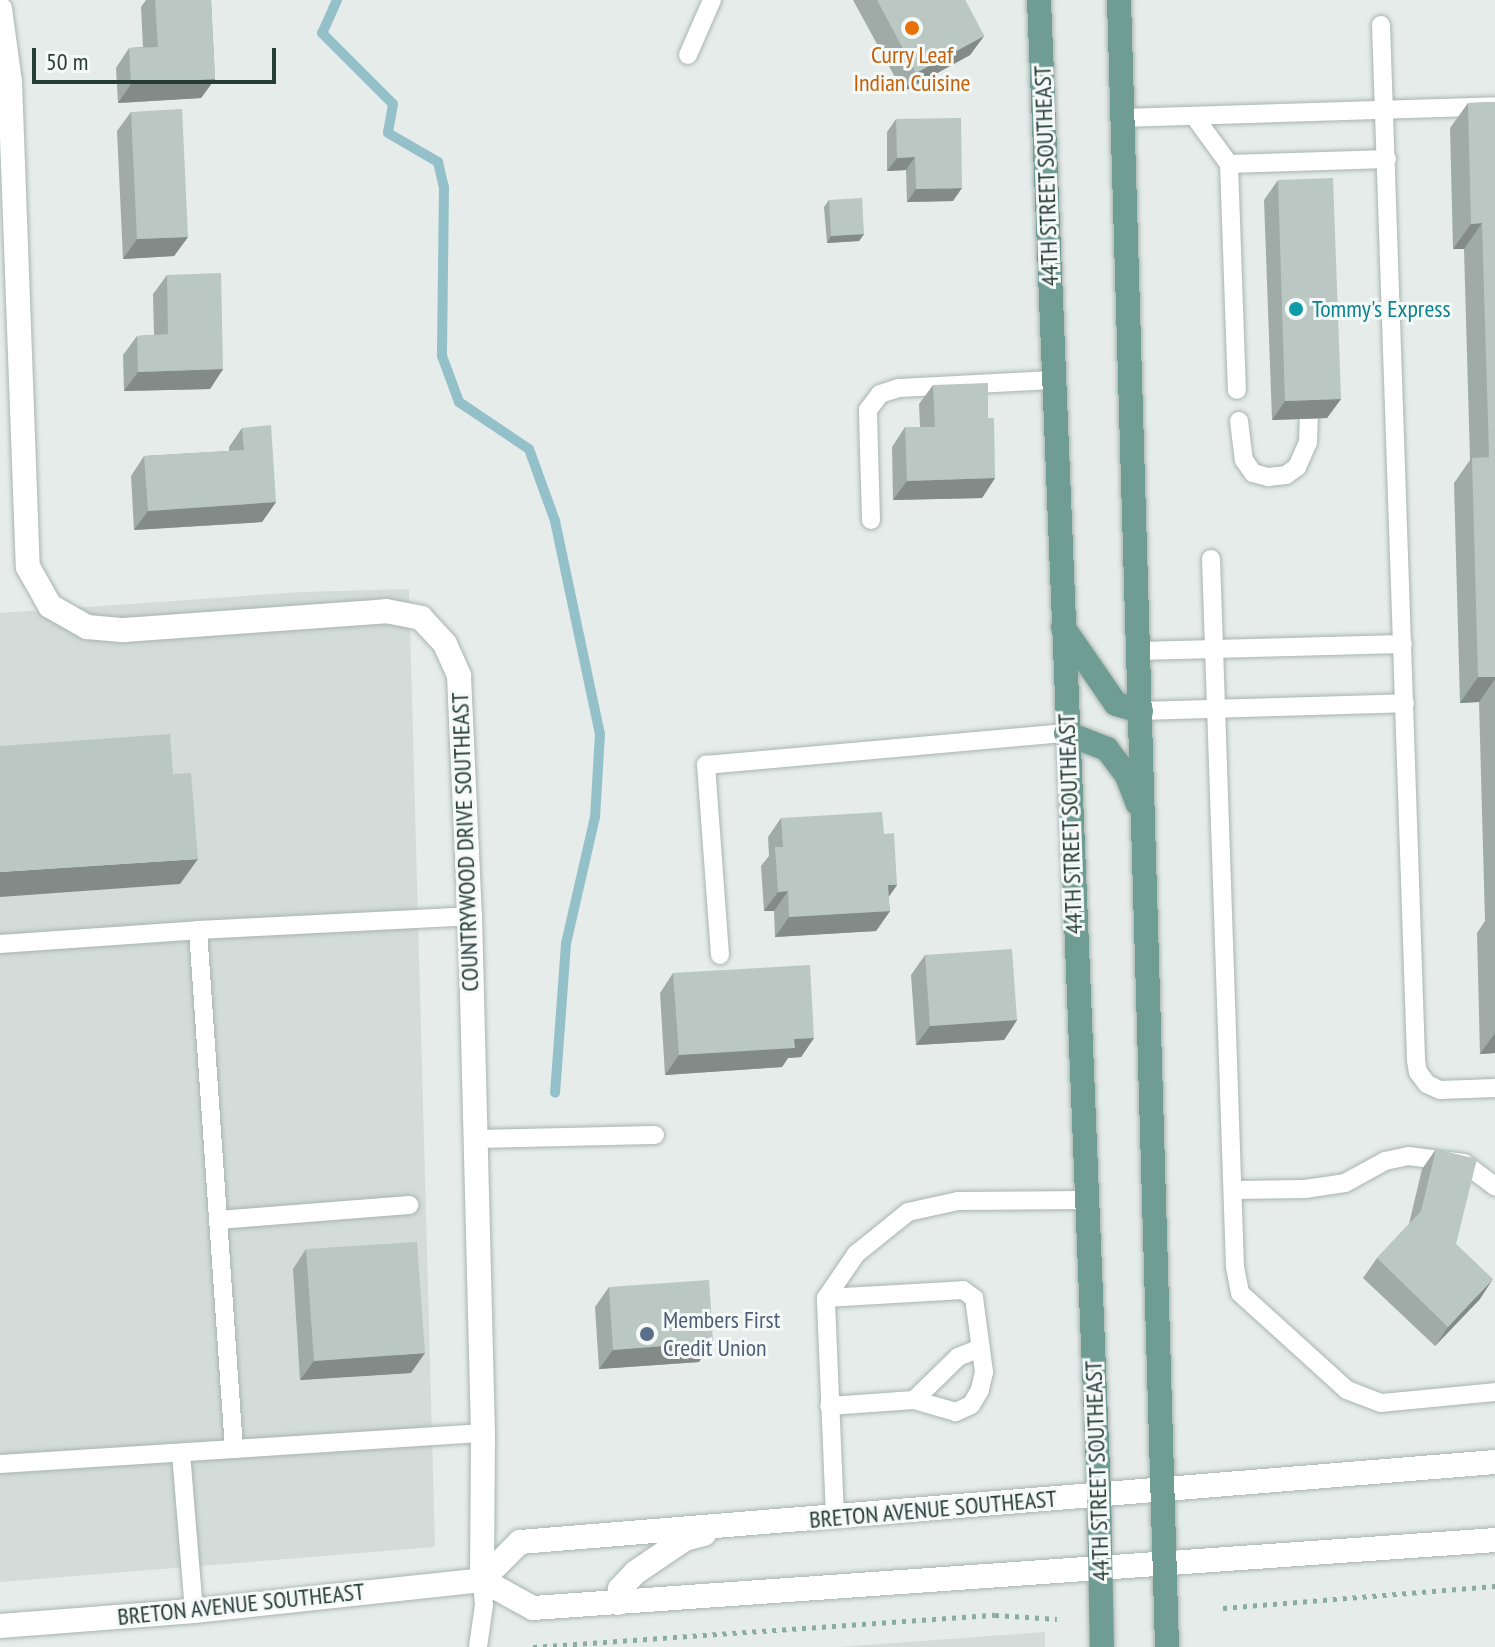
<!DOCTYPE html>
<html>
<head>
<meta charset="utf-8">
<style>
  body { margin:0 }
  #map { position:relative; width:1495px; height:1647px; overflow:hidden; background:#e5ece9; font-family:"PT Sans Narrow",sans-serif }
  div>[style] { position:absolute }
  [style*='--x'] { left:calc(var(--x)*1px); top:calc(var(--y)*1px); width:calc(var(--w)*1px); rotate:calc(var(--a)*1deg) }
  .built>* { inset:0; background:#d3dcd8 }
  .stream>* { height:10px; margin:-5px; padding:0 5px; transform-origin:5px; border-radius:5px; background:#94c0ca }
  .path>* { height:5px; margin-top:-2.5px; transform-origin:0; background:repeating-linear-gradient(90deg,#89aca3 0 4px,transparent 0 10px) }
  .roads { filter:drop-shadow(0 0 2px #a8b4b0) drop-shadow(0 0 2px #a8b4b0) }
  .lane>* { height:18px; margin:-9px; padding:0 9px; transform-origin:9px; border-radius:9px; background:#fff }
  .street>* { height:24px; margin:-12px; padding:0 12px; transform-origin:12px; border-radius:12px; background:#fff }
  .secondary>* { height:24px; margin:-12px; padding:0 12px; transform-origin:12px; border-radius:12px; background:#fff }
  .primary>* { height:24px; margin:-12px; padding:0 12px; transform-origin:12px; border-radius:12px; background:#6f9c93 }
  .wall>* { inset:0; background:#a0aba7 }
  .shaded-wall>* { inset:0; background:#828b88 }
  .building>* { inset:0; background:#bac7c2 }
  .dots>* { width:22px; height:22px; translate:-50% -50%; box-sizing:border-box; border:4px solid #f5f9f7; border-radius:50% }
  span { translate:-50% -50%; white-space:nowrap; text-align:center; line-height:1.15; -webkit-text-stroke:6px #f5f9f7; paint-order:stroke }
  .food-label { font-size:24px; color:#c56008 }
  .street-label { font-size:24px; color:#263c37 }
  .culture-label { font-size:24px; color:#0d838f }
  .left { translate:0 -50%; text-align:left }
  .service-label { font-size:24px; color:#4e5e75 }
  .scale { position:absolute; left:32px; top:48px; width:244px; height:36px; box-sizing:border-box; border:4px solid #263c37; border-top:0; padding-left:10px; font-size:24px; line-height:28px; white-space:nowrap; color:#263c37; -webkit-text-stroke:6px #f5f9f7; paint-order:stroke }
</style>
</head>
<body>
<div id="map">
  <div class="built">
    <div style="clip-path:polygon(409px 589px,435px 1547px,0 1582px,0 613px,301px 592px)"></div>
    <div style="clip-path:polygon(1045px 1632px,1045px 1647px,839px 1647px)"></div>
  </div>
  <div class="stream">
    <div style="--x:337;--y:0;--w:36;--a:114"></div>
    <div style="--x:322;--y:33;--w:100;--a:45"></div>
    <div style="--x:393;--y:104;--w:29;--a:100"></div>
    <div style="--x:388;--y:133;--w:58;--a:30.1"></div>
    <div style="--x:438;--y:162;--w:26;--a:77"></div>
    <div style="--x:444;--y:187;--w:169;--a:90.7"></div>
    <div style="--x:442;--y:356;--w:49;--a:69.7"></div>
    <div style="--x:459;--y:402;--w:84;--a:33.9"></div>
    <div style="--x:529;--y:449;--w:77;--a:70.1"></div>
    <div style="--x:555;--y:521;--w:218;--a:78.1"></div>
    <div style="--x:600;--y:734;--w:83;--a:93.4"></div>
    <div style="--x:595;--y:817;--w:130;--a:102.9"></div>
    <div style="--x:566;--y:944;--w:149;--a:94.2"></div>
  </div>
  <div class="path">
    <div style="--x:1223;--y:1608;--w:273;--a:-4.6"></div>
    <div style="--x:533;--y:1647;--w:463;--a:-4"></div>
    <div style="--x:995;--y:1615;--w:62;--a:3.7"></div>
  </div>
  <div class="roads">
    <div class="lane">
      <div style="--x:1381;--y:25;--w:1036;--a:88.06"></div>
      <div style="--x:1416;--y:1060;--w:12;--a:81"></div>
      <div style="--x:1418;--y:1072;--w:15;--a:53"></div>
      <div style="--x:1427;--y:1084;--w:14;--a:25"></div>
      <div style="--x:1440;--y:1090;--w:55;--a:-2.1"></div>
      <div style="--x:688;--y:55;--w:60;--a:-66.4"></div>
      <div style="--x:1194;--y:116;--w:59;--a:53.9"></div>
      <div style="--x:1229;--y:164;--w:226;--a:88"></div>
      <div style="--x:1123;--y:118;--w:372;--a:-1.8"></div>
      <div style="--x:1229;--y:164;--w:158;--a:-1.8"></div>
      <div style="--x:1239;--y:421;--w:39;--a:83"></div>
      <div style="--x:1244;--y:460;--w:16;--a:55"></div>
      <div style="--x:1253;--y:473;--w:16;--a:15"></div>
      <div style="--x:1268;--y:477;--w:18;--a:-6"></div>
      <div style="--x:1286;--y:475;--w:14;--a:-36"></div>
      <div style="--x:1297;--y:467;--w:27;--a:-66"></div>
      <div style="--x:1308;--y:442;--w:23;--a:-88"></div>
      <div style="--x:871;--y:520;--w:110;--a:-91.6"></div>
      <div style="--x:868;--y:410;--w:20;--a:-53"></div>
      <div style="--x:880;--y:394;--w:20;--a:-18"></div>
      <div style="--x:899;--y:388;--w:154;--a:-3"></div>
      <div style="--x:1211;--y:559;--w:708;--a:88.06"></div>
      <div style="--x:1235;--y:1267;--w:26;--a:79"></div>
      <div style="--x:1240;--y:1293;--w:144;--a:42.2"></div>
      <div style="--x:1347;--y:1390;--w:36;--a:21"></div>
      <div style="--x:1381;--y:1403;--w:115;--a:-5.5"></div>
      <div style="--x:1139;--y:651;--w:264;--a:-1.5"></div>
      <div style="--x:1141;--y:711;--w:264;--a:-1.7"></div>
      <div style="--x:198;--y:930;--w:272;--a:-2.9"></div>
      <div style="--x:0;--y:944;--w:198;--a:-4"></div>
      <div style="--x:198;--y:930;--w:520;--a:86.03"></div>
      <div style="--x:234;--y:1449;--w:234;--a:176.3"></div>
      <div style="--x:720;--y:955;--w:191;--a:-94.2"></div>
      <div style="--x:706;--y:765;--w:361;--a:-5.1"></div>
      <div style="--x:475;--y:1139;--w:180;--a:-1.3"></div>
      <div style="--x:1233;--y:1190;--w:72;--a:-0.8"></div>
      <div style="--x:1305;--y:1189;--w:40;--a:-8.5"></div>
      <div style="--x:1345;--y:1183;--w:46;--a:-28.8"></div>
      <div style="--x:1385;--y:1161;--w:24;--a:-12"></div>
      <div style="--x:1408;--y:1156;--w:56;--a:7.1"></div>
      <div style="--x:1464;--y:1163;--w:39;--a:37"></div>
      <div style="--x:218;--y:1220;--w:192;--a:-4.5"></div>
      <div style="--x:826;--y:1298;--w:137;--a:-3.3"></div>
      <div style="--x:963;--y:1290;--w:14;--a:36"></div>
      <div style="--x:974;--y:1298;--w:75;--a:82.3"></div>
      <div style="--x:984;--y:1372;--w:18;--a:103"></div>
      <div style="--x:980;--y:1390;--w:17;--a:121"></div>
      <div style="--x:971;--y:1405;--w:17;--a:155"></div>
      <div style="--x:956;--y:1412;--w:44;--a:-164.1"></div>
      <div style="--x:914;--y:1400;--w:85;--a:176"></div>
      <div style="--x:914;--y:1400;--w:62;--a:-44.3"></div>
      <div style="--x:958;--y:1357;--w:22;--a:-22"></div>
      <div style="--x:234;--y:1449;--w:250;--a:-3.7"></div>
      <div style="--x:181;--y:1453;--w:159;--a:85.3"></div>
      <div style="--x:835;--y:1517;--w:219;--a:-92.4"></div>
      <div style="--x:826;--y:1298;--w:53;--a:-55.7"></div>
      <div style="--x:856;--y:1254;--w:67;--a:-38.9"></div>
      <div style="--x:908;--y:1212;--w:51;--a:-12.4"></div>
      <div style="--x:958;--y:1201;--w:129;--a:-0.4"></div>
      <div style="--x:478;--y:1647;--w:42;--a:-81.9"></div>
      <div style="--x:484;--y:1605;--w:25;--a:-95"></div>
    </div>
    <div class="street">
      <div style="--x:0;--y:9;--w:74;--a:82.2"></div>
      <div style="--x:10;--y:82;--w:485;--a:87.9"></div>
      <div style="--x:28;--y:567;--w:45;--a:60.6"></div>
      <div style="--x:50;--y:606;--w:43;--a:29.6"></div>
      <div style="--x:87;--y:627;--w:37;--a:5"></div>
      <div style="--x:124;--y:630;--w:263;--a:-4.1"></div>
      <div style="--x:386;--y:611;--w:36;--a:11"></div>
      <div style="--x:421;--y:618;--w:35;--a:47"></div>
      <div style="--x:445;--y:644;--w:35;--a:66"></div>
      <div style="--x:459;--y:676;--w:240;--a:87.4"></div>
      <div style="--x:470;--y:916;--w:517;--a:88.56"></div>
      <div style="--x:483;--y:1433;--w:147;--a:90.4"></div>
    </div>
    <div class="secondary">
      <div style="--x:482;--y:1580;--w:54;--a:-45"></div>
      <div style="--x:520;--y:1542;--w:978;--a:-4.69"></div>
      <div style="--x:618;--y:1603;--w:14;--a:-82"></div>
      <div style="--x:620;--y:1589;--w:23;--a:-47"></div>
      <div style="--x:636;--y:1572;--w:59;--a:-34"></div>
      <div style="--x:685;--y:1539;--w:20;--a:-15"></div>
      <div style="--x:0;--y:1626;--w:195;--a:-4.4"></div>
      <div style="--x:194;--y:1611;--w:290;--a:-6.1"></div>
      <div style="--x:482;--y:1580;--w:58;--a:28.8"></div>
      <div style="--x:533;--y:1608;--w:964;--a:-4.04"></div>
    </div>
    <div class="primary">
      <div style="--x:1039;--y:0;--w:1497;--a:87.7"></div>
      <div style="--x:1099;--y:1496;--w:151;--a:88.9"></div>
      <div style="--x:1119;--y:0;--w:1648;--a:88.33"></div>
      <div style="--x:1063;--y:627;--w:93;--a:55.5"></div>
      <div style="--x:1116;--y:704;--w:26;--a:16"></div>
      <div style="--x:1066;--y:733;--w:44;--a:21.3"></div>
      <div style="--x:1107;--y:749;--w:34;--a:53"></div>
      <div style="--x:1127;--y:776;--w:30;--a:69"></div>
    </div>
  </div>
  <div class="wall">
    <div style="clip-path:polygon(146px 0,211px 0,215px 79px,201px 98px,118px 103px,116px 68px,129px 48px,143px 47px,141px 7px)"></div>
    <div style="clip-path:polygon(853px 0,965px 0,984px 36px,970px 55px,903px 92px)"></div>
    <div style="clip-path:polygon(1495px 102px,1495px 1053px,1480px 1054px,1477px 933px,1485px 921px,1479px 702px,1460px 703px,1454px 483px,1470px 460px,1464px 249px,1453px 249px,1450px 128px,1468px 103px)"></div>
    <div style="clip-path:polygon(131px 112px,188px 237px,174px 256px,123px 259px,117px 131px)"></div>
    <div style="clip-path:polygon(896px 119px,953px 201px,907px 202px,906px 170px,887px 171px,887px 132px)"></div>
    <div style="clip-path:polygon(1278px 180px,1341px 399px,1327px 418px,1272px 420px,1264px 200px)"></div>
    <div style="clip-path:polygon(829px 200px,864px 234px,859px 241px,827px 243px,824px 207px)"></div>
    <div style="clip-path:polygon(167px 275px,223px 369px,210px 389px,124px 391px,123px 355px,137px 336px,154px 335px,153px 294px)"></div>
    <div style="clip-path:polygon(933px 385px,988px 418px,995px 478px,982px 498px,893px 500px,892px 447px,905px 427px,920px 427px,919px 404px)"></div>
    <div style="clip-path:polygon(242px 428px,276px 502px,262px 522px,134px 530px,131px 476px,144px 456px,229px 451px,229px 447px)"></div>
    <div style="clip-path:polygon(781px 818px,884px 834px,897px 885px,888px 897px,890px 911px,876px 931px,775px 937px,774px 911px,764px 911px,761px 866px,769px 856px,768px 837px)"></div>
    <div style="clip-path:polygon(925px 955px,1017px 1020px,1004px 1040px,916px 1045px,911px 975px)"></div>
    <div style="clip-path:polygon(673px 973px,814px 1038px,801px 1057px,788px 1058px,782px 1067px,665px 1075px,660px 993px)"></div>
    <div style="clip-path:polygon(1436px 1149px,1456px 1244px,1480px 1299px,1435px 1346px,1363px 1278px,1377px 1258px,1409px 1224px,1422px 1169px)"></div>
    <div style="clip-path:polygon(306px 1249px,411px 1373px,300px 1380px,293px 1269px)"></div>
    <div style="clip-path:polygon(609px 1287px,699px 1362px,599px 1369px,595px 1307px)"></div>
  </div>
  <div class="shaded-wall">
    <div style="clip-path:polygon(984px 36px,970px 55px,903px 92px,916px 73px)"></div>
    <div style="clip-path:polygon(215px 79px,201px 98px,118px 103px,131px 84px)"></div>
    <div style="clip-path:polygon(915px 157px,906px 170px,887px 171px,897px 158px)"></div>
    <div style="clip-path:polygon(962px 188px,953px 201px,907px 202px,916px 189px)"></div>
    <div style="clip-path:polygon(1482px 223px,1464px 249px,1453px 249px,1471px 224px)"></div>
    <div style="clip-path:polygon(864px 234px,859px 241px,827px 243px,831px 236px)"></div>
    <div style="clip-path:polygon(188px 237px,174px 256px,123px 259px,137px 239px)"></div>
    <div style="clip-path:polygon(223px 369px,210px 389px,124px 391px,138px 372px)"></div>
    <div style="clip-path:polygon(1341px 399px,1327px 418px,1272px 420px,1285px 401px)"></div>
    <div style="clip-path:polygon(995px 478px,982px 498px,893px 500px,907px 481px)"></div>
    <div style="clip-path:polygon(276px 502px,262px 522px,134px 530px,148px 511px)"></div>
    <div style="clip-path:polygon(1478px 677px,1495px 677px,1495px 679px,1479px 702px,1460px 703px)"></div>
    <div style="clip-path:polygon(198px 859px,180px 884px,0 897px,0 872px)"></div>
    <div style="clip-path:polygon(888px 885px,897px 885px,883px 905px)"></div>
    <div style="clip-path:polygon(788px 891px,774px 911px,764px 911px,778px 892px)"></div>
    <div style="clip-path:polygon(890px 911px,876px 931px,775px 937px,789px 917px)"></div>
    <div style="clip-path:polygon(1017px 1020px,1004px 1040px,916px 1045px,930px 1026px)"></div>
    <div style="clip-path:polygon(1495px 1033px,1495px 1053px,1480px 1054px)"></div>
    <div style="clip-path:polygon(814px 1038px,801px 1057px,788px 1058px,782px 1067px,665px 1075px,679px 1055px,794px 1039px)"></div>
    <div style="clip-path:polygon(1493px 1279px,1480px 1299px,1435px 1346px,1448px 1327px)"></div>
    <div style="clip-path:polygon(713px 1342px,699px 1362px,599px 1369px,613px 1350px)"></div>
    <div style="clip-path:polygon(425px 1353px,411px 1373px,300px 1380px,314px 1361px)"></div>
  </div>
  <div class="building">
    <div style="clip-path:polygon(155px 0,211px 0,215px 79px,131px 84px,129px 48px,158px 47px)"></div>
    <div style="clip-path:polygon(877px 0,965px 0,984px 36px,916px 73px)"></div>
    <div style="clip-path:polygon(1495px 102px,1495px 677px,1478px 677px,1472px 458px,1489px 457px,1482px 223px,1471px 224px,1468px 103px)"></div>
    <div style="clip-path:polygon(182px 109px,188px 237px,137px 239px,131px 112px)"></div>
    <div style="clip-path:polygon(961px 118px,962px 188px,916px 189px,915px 157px,897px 158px,896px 119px)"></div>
    <div style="clip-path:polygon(1333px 178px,1341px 399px,1285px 401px,1278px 180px)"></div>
    <div style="clip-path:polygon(862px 198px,864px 234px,831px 236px,829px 200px)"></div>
    <div style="clip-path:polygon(221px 273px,223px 369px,138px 372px,137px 336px,168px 334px,167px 275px)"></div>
    <div style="clip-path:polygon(988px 383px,988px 418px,994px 418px,995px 478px,907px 481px,905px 427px,935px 427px,933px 385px)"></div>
    <div style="clip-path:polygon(271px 425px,276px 502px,148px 511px,144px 456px,244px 450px,242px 428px)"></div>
    <div style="clip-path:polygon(170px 734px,173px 774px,191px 773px,198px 859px,0 872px,0 746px)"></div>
    <div style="clip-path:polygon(882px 812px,884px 834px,894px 833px,897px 885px,888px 885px,890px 911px,789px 917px,788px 891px,778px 892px,775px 847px,783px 847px,781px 818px)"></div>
    <div style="clip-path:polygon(1012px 949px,1017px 1020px,930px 1026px,925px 955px)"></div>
    <div style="clip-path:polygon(810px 965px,814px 1038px,794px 1039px,795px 1048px,679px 1055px,673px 973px)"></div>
    <div style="clip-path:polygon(1436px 1149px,1477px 1159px,1456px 1244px,1493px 1279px,1448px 1327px,1377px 1258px,1421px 1211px)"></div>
    <div style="clip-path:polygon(417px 1242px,425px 1353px,314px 1361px,306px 1249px)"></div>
    <div style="clip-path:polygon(709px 1280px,713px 1342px,613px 1350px,609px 1287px)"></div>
  </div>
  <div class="dots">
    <div style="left:912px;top:28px;background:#e8710a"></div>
    <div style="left:1296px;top:309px;background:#0f9aa8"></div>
    <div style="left:647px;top:1334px;background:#5c6f8a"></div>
  </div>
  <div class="food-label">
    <span style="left:912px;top:69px">Curry Leaf<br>Indian Cuisine</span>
  </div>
  <div class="street-label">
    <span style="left:1046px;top:176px;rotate:-92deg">44TH STREET SOUTHEAST</span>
    <span style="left:1070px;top:824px;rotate:-92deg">44TH STREET SOUTHEAST</span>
    <span style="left:465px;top:842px;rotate:-92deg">COUNTRYWOOD DRIVE SOUTHEAST</span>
    <span style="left:1097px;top:1471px;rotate:-92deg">44TH STREET SOUTHEAST</span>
    <span style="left:933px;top:1509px;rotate:-5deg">BRETON AVENUE SOUTHEAST</span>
    <span style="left:241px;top:1604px;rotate:-6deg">BRETON AVENUE SOUTHEAST</span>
  </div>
  <div class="culture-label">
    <span class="left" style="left:1312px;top:309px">Tommy's Express</span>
  </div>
  <div class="service-label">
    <span class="left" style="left:663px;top:1334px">Members First<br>Credit Union</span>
  </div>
  <div class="scale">50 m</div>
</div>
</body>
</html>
